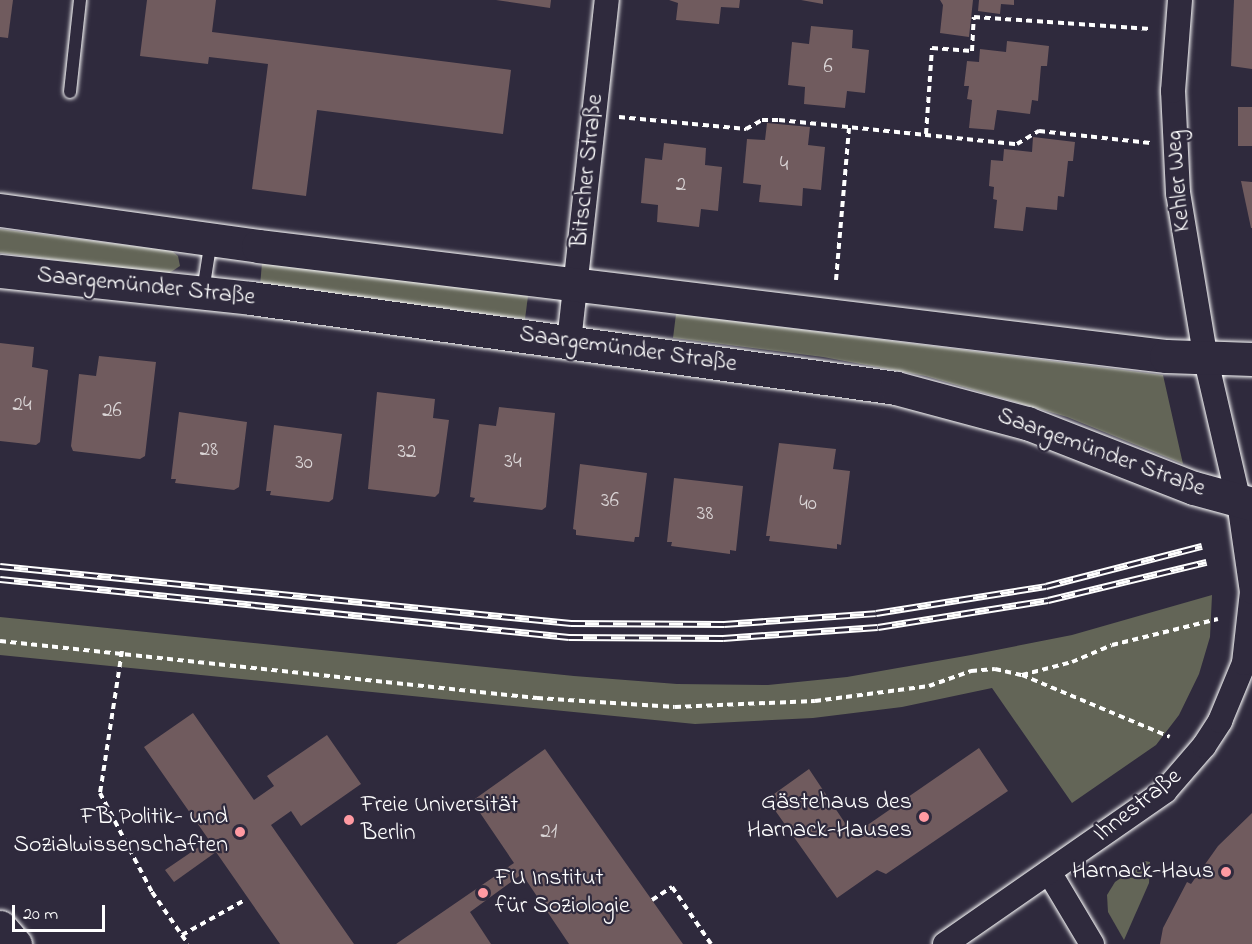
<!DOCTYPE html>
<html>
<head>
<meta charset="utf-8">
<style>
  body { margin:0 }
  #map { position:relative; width:1252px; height:944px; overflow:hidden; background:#2f2a3d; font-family:"Indie Flower",sans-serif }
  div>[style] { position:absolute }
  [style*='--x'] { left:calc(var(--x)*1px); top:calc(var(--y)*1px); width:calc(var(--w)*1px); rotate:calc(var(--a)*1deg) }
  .green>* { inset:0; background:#636557 }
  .building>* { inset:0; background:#705b5e }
  .path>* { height:4px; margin-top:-2px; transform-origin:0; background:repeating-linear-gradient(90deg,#fff 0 6px,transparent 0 10.5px) }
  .roads { filter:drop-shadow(0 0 2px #fff) drop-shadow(0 0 2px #fff) }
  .lane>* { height:12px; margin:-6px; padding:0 6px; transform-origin:6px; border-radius:6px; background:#2f2a3d }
  .street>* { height:24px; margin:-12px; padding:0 12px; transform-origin:12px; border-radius:12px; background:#2f2a3d }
  .secondary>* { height:33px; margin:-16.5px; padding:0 16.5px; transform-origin:16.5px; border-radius:16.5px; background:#2f2a3d }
  .rail>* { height:7px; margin-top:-3.5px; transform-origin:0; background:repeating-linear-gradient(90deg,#2f2a3d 0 14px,#fff 0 28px); box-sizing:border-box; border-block:2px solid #fff }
  .dots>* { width:16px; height:16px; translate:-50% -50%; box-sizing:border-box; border:3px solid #2f2a3d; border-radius:50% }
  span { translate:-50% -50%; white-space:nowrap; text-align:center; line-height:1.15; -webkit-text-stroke:4.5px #2f2a3d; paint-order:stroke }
  .number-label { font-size:21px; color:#dbd6d7 }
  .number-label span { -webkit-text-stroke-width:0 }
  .street-label { font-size:24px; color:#fff }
  .poi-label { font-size:24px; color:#fff }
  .right { translate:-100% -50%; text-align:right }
  .left { translate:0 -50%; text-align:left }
  .scale { position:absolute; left:12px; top:905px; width:93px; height:27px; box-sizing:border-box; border:3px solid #fff; border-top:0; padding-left:8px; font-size:18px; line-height:21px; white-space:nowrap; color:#fff; -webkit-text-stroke:4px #2f2a3d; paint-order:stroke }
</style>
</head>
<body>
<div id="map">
  <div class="green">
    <div style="clip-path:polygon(0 229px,172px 251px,178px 256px,180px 266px,168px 274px,0 253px)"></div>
    <div style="clip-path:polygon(262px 263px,528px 296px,525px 319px,260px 286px)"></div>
    <div style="clip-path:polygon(676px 314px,1163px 375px,1183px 464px,1067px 417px,925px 376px,823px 357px,673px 338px)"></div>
    <div style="clip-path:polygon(1212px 595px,1210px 637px,1199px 674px,1179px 715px,1156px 745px,1072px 803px,992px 688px,902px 707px,813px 718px,695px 724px,0 655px,0 617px,574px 676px,677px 684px,768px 685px,847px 677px,971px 655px,1072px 635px)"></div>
    <div style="clip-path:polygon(1145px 861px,1150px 862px,1149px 883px,1124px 940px,1108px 912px,1107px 895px,1115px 882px)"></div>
  </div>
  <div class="building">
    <div style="clip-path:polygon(0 0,13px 0,8px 38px,0 37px)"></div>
    <div style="clip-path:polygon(147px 0,216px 0,212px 32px,511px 70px,503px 134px,317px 110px,306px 196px,252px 189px,268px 64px,209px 57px,208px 64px,140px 56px)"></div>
    <div style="clip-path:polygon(496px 0,551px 0,550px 8px)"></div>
    <div style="clip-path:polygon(669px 0,740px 0,739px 8px,721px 7px,719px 24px,676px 20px,678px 3px)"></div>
    <div style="clip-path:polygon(801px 0,823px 0,823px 4px)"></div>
    <div style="clip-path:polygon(940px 0,973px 0,969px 37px,940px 33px,943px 5px)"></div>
    <div style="clip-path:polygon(979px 0,1014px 0,1014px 5px,1001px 4px,1000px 14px,978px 11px)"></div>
    <div style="clip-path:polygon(1234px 0,1252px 0,1252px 69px,1231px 66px)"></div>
    <div style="clip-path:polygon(811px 26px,853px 30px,852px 48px,869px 50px,865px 93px,847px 91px,845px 108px,804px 104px,805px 87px,788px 85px,792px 42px,809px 44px)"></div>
    <div style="clip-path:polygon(1007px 41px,1049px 46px,1047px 66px,1041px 66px,1038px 101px,1032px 100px,1030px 114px,997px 110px,994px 130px,969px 128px,972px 100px,967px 99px,969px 86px,964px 86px,967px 61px,979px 62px,980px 49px,1006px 52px)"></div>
    <div style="clip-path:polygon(1238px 107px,1252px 107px,1252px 146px,1238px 146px)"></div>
    <div style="clip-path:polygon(767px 123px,810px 127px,808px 145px,825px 147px,821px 190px,803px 188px,802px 206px,759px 202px,761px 185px,743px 183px,747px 139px,765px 140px)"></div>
    <div style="clip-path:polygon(1033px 137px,1075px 142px,1073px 161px,1068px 161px,1064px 197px,1058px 196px,1057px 210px,1026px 207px,1023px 231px,994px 228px,997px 200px,993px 199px,994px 187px,989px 186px,991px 160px,1003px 161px,1004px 149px,1032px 152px)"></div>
    <div style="clip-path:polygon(664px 143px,706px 148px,705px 165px,722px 167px,718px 211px,701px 209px,699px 227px,657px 222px,658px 205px,641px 203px,645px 158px,662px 160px)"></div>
    <div style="clip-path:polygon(1241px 181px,1252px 182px,1252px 228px,1251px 228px)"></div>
    <div style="clip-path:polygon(0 343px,34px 347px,32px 367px,48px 370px,40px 442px,36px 445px,0 441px)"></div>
    <div style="clip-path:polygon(99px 356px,156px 362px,145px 456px,140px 459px,73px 451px,71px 446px,79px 374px,96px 376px)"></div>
    <div style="clip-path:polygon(377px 392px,435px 399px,433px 418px,449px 420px,439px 493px,435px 497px,368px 489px)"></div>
    <div style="clip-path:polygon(499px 407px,555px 413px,546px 507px,542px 510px,473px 502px,475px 498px,470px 497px,479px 424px,496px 426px)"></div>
    <div style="clip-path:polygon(179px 412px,247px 422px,239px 487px,234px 490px,175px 483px,176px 479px,171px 479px)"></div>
    <div style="clip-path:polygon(274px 425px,342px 434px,333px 499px,329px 502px,270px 495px,271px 491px,266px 491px)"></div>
    <div style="clip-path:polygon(779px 443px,836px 449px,833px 469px,850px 471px,841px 545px,837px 544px,837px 549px,769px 541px,770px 536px,766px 536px)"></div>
    <div style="clip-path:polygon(580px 464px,647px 473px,639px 537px,635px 537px,634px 542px,576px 535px,576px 530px,573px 529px)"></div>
    <div style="clip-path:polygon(674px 478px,743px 486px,736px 551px,730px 550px,730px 554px,671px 546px,672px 542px,667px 542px)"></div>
    <div style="clip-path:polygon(193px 713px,254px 800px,274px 786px,267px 776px,327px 735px,361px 784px,301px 826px,291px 811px,271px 825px,354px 944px,280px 944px,216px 852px,174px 882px,165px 870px,209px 840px,144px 747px)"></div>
    <div style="clip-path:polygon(979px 748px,1008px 791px,886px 874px,877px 870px,837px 898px,767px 799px,809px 769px,853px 835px)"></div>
    <div style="clip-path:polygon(545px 749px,683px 944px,569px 944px,522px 874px,470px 912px,491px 944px,396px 944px,514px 863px,472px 801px)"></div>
    <div style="clip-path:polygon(1252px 813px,1252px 944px,1160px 944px,1163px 928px,1187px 882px,1191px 884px,1218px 846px)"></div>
  </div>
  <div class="path">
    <div style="--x:619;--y:117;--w:128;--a:5.4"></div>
    <div style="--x:746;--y:129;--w:18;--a:-29"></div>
    <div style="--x:762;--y:120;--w:17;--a:0"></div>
    <div style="--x:779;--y:120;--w:239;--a:5.8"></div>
    <div style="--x:1017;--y:144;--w:26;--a:-31"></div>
    <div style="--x:1039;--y:131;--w:112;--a:6.2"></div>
    <div style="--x:926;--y:134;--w:86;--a:-86"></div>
    <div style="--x:932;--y:48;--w:40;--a:4.3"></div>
    <div style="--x:972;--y:51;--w:34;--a:-87"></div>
    <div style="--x:974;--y:17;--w:177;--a:3.9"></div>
    <div style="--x:836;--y:280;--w:154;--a:-85.1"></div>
    <div style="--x:0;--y:641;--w:540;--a:6.06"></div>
    <div style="--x:537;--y:698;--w:138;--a:3.7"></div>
    <div style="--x:675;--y:707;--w:140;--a:-2.5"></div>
    <div style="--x:815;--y:701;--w:115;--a:-7.5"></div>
    <div style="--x:929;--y:686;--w:45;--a:-19.7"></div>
    <div style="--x:971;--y:671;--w:24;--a:-5"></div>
    <div style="--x:995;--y:669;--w:28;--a:13"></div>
    <div style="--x:1022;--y:675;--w:52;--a:-14.6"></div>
    <div style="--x:1072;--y:662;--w:43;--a:-23"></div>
    <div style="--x:1112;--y:645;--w:109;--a:-13.8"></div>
    <div style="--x:122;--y:651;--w:144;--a:98.8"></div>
    <div style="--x:100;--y:793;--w:112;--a:62.3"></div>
    <div style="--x:152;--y:892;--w:63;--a:55.3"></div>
    <div style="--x:1022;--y:675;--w:160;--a:22.7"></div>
    <div style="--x:652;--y:900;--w:24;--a:-33"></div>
    <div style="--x:672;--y:887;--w:69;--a:55.6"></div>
    <div style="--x:182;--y:935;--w:72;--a:-29.1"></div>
  </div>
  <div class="roads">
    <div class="lane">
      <div style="--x:70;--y:92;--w:93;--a:-83.8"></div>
      <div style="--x:203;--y:291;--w:52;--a:-81.1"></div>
    </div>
    <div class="street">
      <div style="--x:569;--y:342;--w:344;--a:-83.7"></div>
      <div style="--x:1049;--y:872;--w:84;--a:59.2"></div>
      <div style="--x:945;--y:944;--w:268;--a:-34.8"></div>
      <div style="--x:1165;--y:791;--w:60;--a:-49.1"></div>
      <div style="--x:1204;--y:746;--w:30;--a:-57"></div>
      <div style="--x:1220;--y:721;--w:63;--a:-67.5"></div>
      <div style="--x:1244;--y:663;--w:71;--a:-83.6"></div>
      <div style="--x:1252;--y:592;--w:91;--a:-98.2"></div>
      <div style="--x:1239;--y:502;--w:146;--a:-103.1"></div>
      <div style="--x:1206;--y:360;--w:169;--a:-99.5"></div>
      <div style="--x:1178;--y:193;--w:102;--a:-92.8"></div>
      <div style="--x:1173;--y:91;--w:91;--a:-85.6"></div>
    </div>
    <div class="secondary">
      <div style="--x:0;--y:210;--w:260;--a:7.9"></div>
      <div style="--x:258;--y:246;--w:915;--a:6.91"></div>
      <div style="--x:1166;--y:356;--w:86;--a:2"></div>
      <div style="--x:0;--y:271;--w:252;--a:6.1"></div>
      <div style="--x:251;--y:298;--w:651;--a:7.94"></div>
      <div style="--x:896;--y:388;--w:136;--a:15"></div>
      <div style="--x:1027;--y:423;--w:179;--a:21.3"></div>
      <div style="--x:1194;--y:488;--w:60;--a:15.4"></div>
      <div style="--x:0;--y:927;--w:23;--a:49"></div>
    </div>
  </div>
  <div class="rail">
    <div style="--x:0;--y:566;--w:574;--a:5.7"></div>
    <div style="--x:571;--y:623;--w:153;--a:0.4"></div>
    <div style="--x:724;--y:624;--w:152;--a:-4.1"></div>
    <div style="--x:876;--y:613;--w:172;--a:-9"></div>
    <div style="--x:1046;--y:586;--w:161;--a:-14.4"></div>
    <div style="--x:0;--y:579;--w:572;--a:5.82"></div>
    <div style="--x:569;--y:637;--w:154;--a:0.4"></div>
    <div style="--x:723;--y:638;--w:155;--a:-4.1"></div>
    <div style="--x:878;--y:627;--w:172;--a:-9"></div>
    <div style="--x:1048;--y:600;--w:163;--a:-13.5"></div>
  </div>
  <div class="dots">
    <div style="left:924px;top:817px;background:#ff9aa2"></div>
    <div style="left:349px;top:820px;background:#ff9aa2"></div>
    <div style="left:240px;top:832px;background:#ff9aa2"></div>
    <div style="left:1226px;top:872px;background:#ff9aa2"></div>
    <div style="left:483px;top:893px;background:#ff9aa2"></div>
  </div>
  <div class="number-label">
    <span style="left:828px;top:67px">6</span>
    <span style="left:784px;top:165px">4</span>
    <span style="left:681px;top:185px">2</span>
    <span style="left:22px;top:405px">24</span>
    <span style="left:112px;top:411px">26</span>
    <span style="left:209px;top:450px">28</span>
    <span style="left:407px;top:452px">32</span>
    <span style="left:513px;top:462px">34</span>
    <span style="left:304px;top:463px">30</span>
    <span style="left:610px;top:501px">36</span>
    <span style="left:808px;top:504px">40</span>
    <span style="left:705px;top:514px">38</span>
    <span style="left:549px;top:832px">21</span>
  </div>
  <div class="street-label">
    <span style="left:588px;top:171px;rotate:-84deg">Bitscher Straße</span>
    <span style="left:1179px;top:181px;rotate:-95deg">Kehler Weg</span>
    <span style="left:146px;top:287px;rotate:6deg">Saargemünder Straße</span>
    <span style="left:628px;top:350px;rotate:8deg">Saargemünder Straße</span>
    <span style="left:1101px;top:453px;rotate:20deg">Saargemünder Straße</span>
    <span style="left:1138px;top:806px;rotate:-38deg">Ihnestraße</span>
  </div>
  <div class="poi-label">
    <span class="right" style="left:912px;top:817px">Gästehaus des<br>Harnack-Hauses</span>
    <span class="left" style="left:361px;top:820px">Freie Universität<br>Berlin</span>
    <span class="right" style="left:228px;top:832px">FB Politik- und<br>Sozialwissenschaften</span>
    <span class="right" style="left:1214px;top:872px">Harnack-Haus</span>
    <span class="left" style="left:495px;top:893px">FU Institut<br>für Soziologie</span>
  </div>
  <div class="scale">20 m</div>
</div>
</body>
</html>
